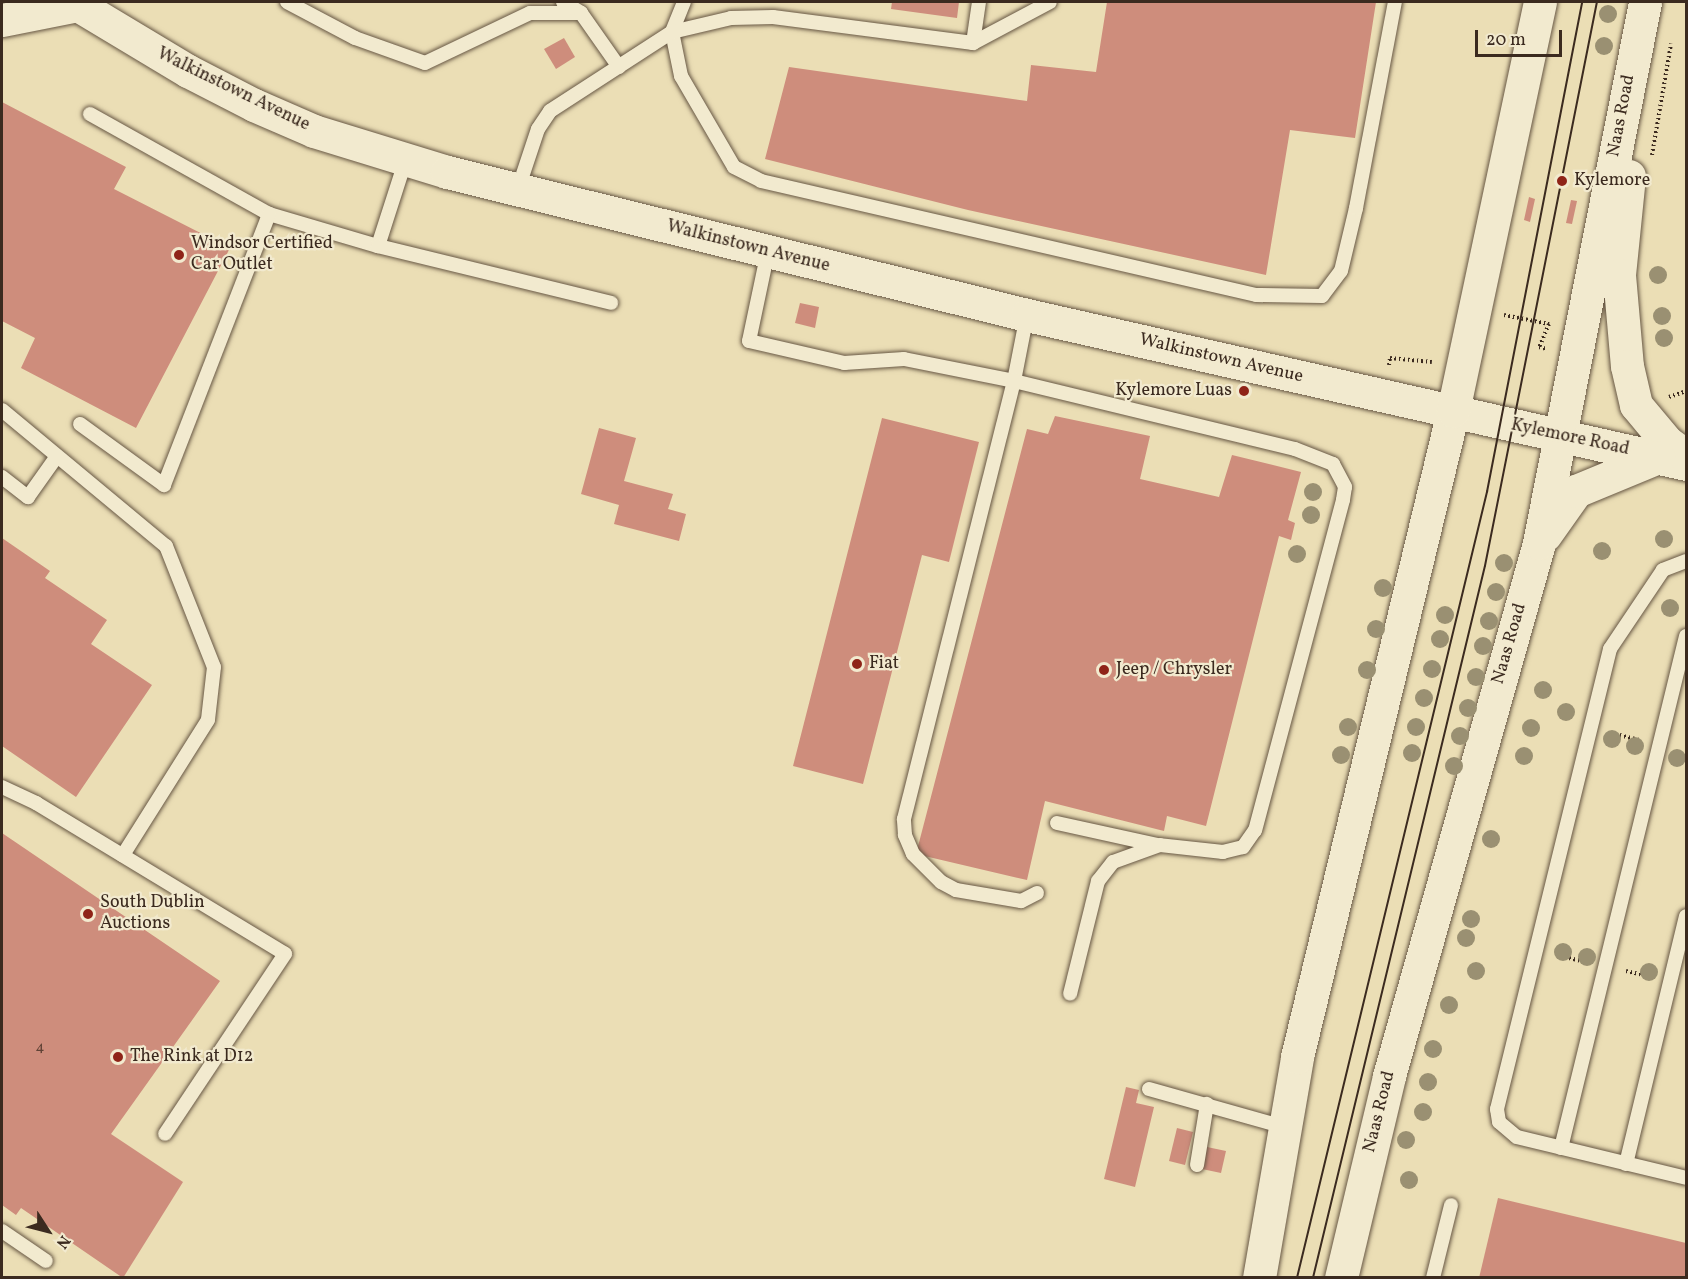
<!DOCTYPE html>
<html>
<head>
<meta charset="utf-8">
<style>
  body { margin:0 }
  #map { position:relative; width:1688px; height:1279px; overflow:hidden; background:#ebdeb5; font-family:Vollkorn,serif }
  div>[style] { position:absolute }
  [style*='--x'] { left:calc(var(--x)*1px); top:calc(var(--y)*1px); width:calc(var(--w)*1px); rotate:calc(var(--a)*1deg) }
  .building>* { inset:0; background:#ce8d7c }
  .path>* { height:4px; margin-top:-2px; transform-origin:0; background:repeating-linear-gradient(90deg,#3b2a1f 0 1.5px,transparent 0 4.5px) }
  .roads { filter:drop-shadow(0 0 2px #675744) drop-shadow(0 0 2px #675744) }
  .service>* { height:14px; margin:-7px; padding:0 7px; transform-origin:7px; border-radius:7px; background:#f2eacf }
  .secondary>* { height:33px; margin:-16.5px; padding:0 16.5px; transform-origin:16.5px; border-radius:16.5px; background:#f2eacf }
  .tram>* { height:1.5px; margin:-0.75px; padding:0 0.75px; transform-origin:0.75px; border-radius:0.75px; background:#3b2a1f }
  .trees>* { width:18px; height:18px; margin:-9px; border-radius:50%; background:#9a9072 }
  .dots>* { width:16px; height:16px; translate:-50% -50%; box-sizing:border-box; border:3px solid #f2eacf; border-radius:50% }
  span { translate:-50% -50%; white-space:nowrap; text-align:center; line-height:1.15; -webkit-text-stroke:4.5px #f2eacf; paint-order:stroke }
  .number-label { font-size:15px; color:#604336 }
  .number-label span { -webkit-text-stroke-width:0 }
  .street-label { font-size:18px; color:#3b2a1f }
  .poi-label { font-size:18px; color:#3b2a1f }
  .left { translate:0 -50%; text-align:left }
  .right { translate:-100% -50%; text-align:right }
  .frame { position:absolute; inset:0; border:3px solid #3b2a1f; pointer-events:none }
  .north { position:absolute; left:18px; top:1201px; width:60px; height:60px; -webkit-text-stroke:4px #f2eacf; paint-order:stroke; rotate:126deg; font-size:16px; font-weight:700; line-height:24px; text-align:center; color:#3b2a1f }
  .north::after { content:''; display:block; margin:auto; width:21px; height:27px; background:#3b2a1f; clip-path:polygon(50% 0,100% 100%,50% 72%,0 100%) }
  .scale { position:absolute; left:1475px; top:30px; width:87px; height:27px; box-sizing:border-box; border:3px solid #3b2a1f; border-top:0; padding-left:8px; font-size:18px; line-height:21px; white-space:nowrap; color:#3b2a1f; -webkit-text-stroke:4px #f2eacf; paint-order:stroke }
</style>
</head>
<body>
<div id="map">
  <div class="building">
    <div style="clip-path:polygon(892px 2px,959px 2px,957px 18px,891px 9px)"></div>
    <div style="clip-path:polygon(1107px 2px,1376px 2px,1355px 138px,1290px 130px,1266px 275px,968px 210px,765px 159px,789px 67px,1027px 101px,1031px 65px,1096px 72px)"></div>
    <div style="clip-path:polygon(564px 38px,575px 57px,556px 69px,544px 49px)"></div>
    <div style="clip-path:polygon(2px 102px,126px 167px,114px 189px,230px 248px,136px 428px,21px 368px,35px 338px,2px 321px)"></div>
    <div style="clip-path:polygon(1529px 197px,1535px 199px,1530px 222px,1524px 220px)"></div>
    <div style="clip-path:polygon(1571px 200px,1577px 201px,1572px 224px,1566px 223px)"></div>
    <div style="clip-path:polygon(800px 303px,819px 307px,815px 328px,795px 323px)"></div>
    <div style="clip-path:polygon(1055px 416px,1150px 436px,1140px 479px,1219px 497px,1232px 455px,1301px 472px,1288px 520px,1295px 523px,1291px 540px,1279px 536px,1206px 826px,1167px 816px,1164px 831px,1045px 801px,1027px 880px,916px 854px,1027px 429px,1048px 434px)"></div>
    <div style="clip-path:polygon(882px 418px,979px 442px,949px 562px,922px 555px,863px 784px,793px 766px)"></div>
    <div style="clip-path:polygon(599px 428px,636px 438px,624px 481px,673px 494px,668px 509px,686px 514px,679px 541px,614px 524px,619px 505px,581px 494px)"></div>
    <div style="clip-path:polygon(2px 538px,50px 571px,45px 578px,107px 620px,91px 644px,152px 685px,76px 797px,2px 746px)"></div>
    <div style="clip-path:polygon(2px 833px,220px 981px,111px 1134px,183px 1182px,123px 1278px,21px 1208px,16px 1215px,2px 1205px)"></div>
    <div style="clip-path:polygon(1126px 1087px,1139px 1090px,1136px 1103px,1154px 1107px,1135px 1187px,1104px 1179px)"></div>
    <div style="clip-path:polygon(1177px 1128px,1193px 1132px,1185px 1165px,1169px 1161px)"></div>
    <div style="clip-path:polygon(1207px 1147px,1226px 1151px,1221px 1173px,1202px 1169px)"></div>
    <div style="clip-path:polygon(1498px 1198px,1686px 1243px,1686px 1278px,1479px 1278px)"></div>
  </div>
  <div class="path">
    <div style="--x:1652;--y:155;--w:113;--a:-80.3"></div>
    <div style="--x:1504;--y:315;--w:46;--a:11.3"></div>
    <div style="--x:1549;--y:324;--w:25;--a:113"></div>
    <div style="--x:1539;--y:347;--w:8;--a:14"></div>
    <div style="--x:1389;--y:365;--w:7;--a:-82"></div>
    <div style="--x:1390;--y:358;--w:42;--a:5.4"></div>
    <div style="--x:1669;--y:397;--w:18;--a:-19"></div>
    <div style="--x:1611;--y:733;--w:29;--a:14"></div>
    <div style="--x:1556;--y:955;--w:32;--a:13"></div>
    <div style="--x:1626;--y:971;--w:26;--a:13"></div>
  </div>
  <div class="roads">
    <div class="service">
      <div style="--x:287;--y:2;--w:77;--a:27.9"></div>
      <div style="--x:355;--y:38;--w:74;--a:19.7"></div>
      <div style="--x:425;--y:63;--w:116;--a:-25.5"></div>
      <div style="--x:530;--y:13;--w:51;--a:0"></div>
      <div style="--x:563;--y:2;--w:21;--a:31"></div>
      <div style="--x:581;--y:13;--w:66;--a:54.9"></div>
      <div style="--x:684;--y:2;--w:32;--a:112"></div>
      <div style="--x:672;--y:32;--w:45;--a:78.4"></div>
      <div style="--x:681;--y:76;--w:105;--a:59.8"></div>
      <div style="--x:734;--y:167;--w:30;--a:27"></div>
      <div style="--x:761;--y:181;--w:508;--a:12.97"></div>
      <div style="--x:1256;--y:295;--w:66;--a:0.9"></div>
      <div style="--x:1322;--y:296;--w:31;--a:-53"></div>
      <div style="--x:1341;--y:271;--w:65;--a:-76.6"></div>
      <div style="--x:1356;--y:208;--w:210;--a:-79.3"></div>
      <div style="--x:973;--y:43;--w:41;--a:-81.7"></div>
      <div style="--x:90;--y:114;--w:205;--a:29.2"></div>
      <div style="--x:269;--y:214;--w:114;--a:16.4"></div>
      <div style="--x:378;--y:246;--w:91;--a:-72.2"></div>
      <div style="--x:518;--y:189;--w:63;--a:-71.6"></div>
      <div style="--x:538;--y:129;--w:22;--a:-56"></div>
      <div style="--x:550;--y:111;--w:145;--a:-32.9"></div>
      <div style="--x:672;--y:32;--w:61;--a:-13.3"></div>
      <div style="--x:731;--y:18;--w:42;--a:-1.4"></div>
      <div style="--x:773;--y:17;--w:202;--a:7.4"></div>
      <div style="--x:973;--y:43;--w:87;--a:-28"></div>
      <div style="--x:378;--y:246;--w:240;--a:13.7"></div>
      <div style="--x:768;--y:251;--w:92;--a:101.9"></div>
      <div style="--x:749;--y:341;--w:98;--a:13"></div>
      <div style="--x:844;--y:363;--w:60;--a:-3.8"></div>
      <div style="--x:904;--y:359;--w:112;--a:11.3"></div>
      <div style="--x:1014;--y:381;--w:67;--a:-78.9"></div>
      <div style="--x:2;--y:410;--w:213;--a:39.7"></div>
      <div style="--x:166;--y:546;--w:130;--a:68.4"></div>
      <div style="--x:214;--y:667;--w:53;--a:96.5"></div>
      <div style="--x:208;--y:720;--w:160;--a:122.2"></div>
      <div style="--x:80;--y:424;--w:104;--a:36"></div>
      <div style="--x:164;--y:485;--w:291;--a:-68.8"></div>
      <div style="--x:2;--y:477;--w:33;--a:38"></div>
      <div style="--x:28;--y:497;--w:50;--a:-54.7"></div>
      <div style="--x:1686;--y:561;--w:25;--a:159"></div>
      <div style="--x:1663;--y:570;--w:95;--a:123.9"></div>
      <div style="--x:1610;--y:649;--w:474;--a:103.8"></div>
      <div style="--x:1497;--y:1109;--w:13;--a:81"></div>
      <div style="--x:1499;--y:1122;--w:23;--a:40"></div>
      <div style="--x:1517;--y:1137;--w:174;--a:13.6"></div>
      <div style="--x:2;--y:787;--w:38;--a:25"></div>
      <div style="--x:36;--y:803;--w:291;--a:31.2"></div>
      <div style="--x:285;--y:954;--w:216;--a:123.7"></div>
      <div style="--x:1057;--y:823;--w:102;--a:12.4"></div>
      <div style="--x:1037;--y:893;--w:18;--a:153"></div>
      <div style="--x:1021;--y:901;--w:66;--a:-170.4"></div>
      <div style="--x:956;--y:890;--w:17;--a:-152"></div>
      <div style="--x:941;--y:882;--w:40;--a:-135"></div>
      <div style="--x:913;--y:854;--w:21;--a:-113"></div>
      <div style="--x:905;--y:835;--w:16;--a:-94"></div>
      <div style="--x:904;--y:819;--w:452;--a:-75.9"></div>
      <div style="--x:1014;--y:381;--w:289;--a:13.6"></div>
      <div style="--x:1295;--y:449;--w:41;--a:21.5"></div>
      <div style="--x:1333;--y:464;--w:26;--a:62"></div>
      <div style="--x:1345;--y:487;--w:13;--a:99"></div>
      <div style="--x:1343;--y:500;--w:342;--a:104.9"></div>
      <div style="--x:1255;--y:830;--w:21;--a:125"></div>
      <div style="--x:1243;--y:847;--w:21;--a:166"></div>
      <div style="--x:1223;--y:852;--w:63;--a:-173.7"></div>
      <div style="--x:1160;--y:845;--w:50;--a:160.1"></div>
      <div style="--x:1113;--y:862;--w:24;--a:128"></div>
      <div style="--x:1098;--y:881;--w:116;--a:103.9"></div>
      <div style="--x:1149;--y:1089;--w:140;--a:15.7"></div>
      <div style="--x:1561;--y:1148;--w:527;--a:-76.28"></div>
      <div style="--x:1626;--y:1164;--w:255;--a:-76.4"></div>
      <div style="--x:1197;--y:1165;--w:62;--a:-80.7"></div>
      <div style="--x:2;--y:1231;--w:53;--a:34.3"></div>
      <div style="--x:1433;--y:1278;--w:75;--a:-76.1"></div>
    </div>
    <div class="secondary">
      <div style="--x:73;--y:2;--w:134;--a:31"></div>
      <div style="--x:188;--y:71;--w:74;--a:27.3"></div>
      <div style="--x:254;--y:105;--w:65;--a:23.4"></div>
      <div style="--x:314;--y:131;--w:139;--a:17.1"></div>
      <div style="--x:447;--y:172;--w:597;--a:13.85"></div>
      <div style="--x:1027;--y:315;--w:676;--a:12.74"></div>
      <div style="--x:2;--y:20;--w:77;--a:-11.2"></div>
      <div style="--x:1629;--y:176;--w:100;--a:95.8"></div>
      <div style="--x:1619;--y:275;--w:91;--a:85"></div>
      <div style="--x:1627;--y:366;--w:40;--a:77"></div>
      <div style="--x:1636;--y:405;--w:48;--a:50"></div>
      <div style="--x:1667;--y:442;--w:24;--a:36"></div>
      <div style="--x:1545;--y:535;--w:54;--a:-54.8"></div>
      <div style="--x:1576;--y:491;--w:89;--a:-22.5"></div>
      <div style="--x:1259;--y:1278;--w:224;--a:-80.2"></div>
      <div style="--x:1297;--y:1057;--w:665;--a:-76.42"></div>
      <div style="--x:1453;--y:411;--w:418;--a:-78"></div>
      <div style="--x:1341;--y:1278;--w:208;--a:-76.6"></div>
      <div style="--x:1389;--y:1076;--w:554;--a:-74.28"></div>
      <div style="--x:1539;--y:543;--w:551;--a:-78.91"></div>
    </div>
  </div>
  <div class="tram">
    <div style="--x:1297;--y:1278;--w:809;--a:-76.41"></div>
    <div style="--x:1487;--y:492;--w:499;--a:-79"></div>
    <div style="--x:1313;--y:1278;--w:732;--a:-76.42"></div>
    <div style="--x:1485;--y:566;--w:575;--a:-78.77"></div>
  </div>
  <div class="trees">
    <div style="left:1608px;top:14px"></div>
    <div style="left:1604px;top:46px"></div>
    <div style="left:1658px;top:275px"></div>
    <div style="left:1662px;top:316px"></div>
    <div style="left:1664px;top:338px"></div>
    <div style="left:1313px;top:492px"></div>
    <div style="left:1311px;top:515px"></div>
    <div style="left:1664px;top:539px"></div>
    <div style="left:1602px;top:551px"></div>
    <div style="left:1297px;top:554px"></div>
    <div style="left:1504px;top:563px"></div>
    <div style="left:1383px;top:588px"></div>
    <div style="left:1496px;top:592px"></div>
    <div style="left:1670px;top:608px"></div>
    <div style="left:1445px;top:615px"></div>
    <div style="left:1489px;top:621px"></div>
    <div style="left:1376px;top:629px"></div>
    <div style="left:1440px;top:639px"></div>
    <div style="left:1483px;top:646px"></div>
    <div style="left:1432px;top:669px"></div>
    <div style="left:1367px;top:670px"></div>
    <div style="left:1476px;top:677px"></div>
    <div style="left:1543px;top:690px"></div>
    <div style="left:1424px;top:698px"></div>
    <div style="left:1468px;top:708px"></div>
    <div style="left:1566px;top:712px"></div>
    <div style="left:1348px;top:727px"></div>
    <div style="left:1416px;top:727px"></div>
    <div style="left:1531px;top:728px"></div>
    <div style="left:1460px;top:736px"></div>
    <div style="left:1612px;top:739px"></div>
    <div style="left:1635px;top:746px"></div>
    <div style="left:1412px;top:753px"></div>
    <div style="left:1341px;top:755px"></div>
    <div style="left:1524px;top:756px"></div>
    <div style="left:1677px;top:758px"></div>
    <div style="left:1454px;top:766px"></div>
    <div style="left:1491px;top:839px"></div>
    <div style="left:1471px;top:919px"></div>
    <div style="left:1466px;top:938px"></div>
    <div style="left:1563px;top:952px"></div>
    <div style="left:1587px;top:957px"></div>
    <div style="left:1476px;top:971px"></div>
    <div style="left:1649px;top:972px"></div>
    <div style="left:1449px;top:1005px"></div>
    <div style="left:1433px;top:1049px"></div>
    <div style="left:1428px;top:1082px"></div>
    <div style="left:1423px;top:1112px"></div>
    <div style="left:1406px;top:1140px"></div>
    <div style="left:1409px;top:1180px"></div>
  </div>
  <div class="dots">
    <div style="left:1562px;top:181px;background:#8f2418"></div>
    <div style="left:179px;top:255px;background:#8f2418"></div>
    <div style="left:1244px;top:391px;background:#8f2418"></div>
    <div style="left:857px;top:664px;background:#8f2418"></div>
    <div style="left:1104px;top:670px;background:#8f2418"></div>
    <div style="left:88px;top:914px;background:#8f2418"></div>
    <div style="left:118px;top:1057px;background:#8f2418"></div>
  </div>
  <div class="number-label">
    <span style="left:40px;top:1048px">4</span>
  </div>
  <div class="street-label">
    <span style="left:233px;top:90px;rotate:26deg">Walkinstown Avenue</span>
    <span style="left:1622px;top:116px;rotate:-79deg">Naas Road</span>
    <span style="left:748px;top:247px;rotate:14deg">Walkinstown Avenue</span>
    <span style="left:1221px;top:359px;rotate:13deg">Walkinstown Avenue</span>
    <span style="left:1570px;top:438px;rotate:12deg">Kylemore Road</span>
    <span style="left:1510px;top:644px;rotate:-74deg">Naas Road</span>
    <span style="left:1380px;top:1112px;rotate:-76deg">Naas Road</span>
  </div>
  <div class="poi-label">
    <span class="left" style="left:1574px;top:181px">Kylemore</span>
    <span class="left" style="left:191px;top:255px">Windsor Certified<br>Car Outlet</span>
    <span class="right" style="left:1232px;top:391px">Kylemore Luas</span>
    <span class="left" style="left:869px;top:664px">Fiat</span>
    <span class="left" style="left:1116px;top:670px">Jeep / Chrysler</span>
    <span class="left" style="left:100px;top:914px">South Dublin<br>Auctions</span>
    <span class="left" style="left:130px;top:1057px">The Rink at D12</span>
  </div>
  <div class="frame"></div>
  <div class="north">N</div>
  <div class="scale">20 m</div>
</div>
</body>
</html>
